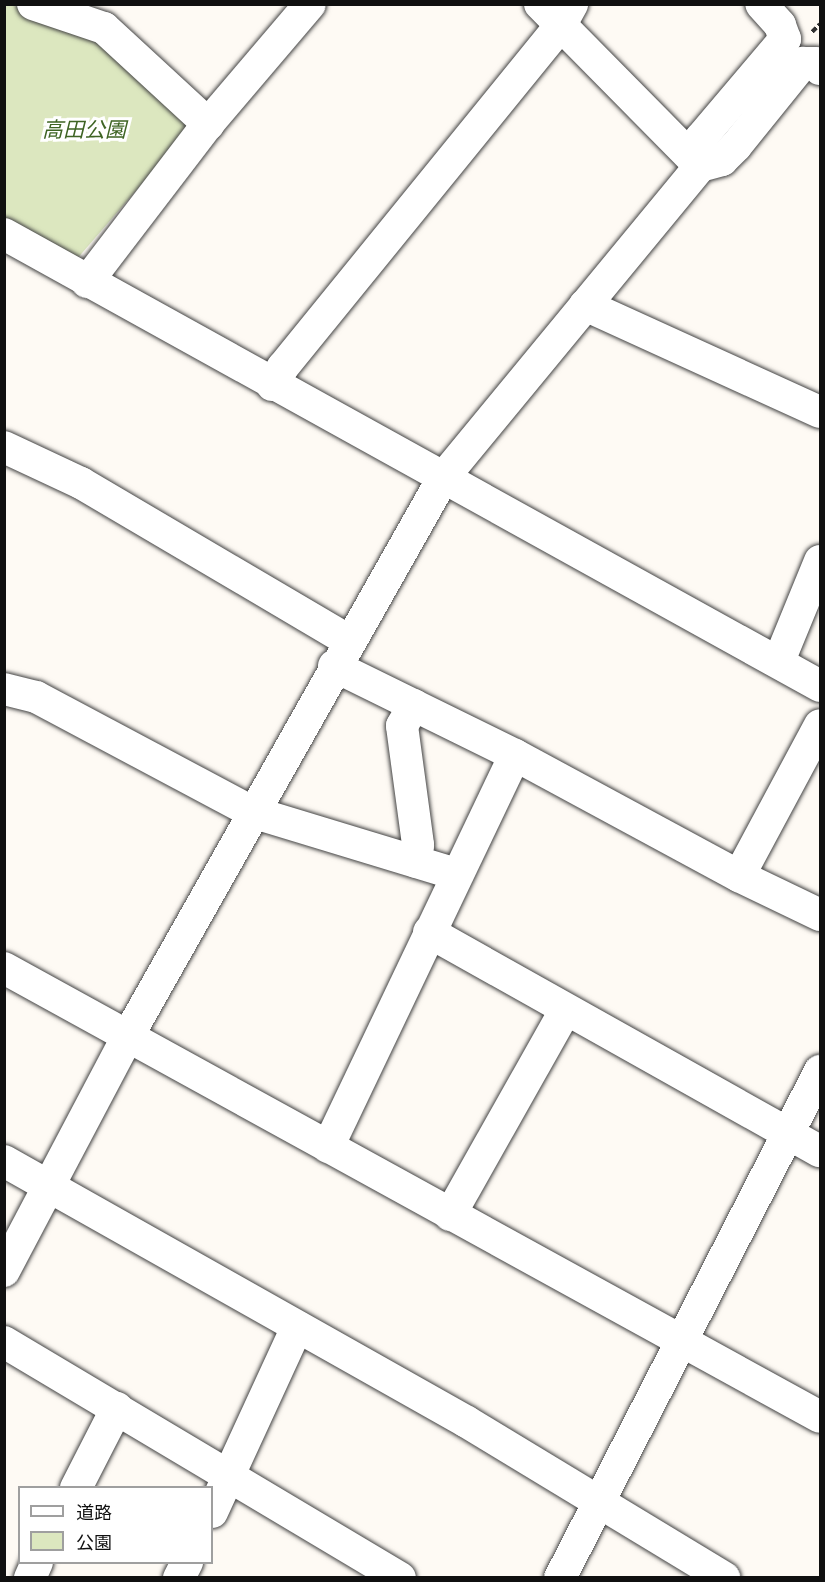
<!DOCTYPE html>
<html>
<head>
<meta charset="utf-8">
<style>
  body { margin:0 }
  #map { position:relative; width:825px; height:1582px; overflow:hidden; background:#fefaf4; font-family:"Times New Roman","Noto Sans JP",serif }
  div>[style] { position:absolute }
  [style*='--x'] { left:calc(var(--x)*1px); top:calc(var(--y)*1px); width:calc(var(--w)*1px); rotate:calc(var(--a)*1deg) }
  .green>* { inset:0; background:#dce7bf }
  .path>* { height:4px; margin-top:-2px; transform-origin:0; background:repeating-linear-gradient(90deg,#323232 0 6px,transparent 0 9px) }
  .roads { filter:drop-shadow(0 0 2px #434343) drop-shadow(0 0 2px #434343) }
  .minor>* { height:32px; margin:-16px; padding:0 16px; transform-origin:16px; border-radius:16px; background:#fff }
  span { translate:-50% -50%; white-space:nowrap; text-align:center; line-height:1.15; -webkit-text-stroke:6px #fff; paint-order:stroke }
  .park-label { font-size:21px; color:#3e6424; font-style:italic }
  .frame { position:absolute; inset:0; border:6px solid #101010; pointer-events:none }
  .legend { position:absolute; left:18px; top:1486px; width:195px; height:78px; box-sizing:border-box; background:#fff; border:2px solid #9f9f9f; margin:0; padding:8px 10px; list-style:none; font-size:18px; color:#101010 }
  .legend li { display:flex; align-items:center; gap:12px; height:30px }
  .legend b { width:30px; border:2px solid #9f9f9f }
</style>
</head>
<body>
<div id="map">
  <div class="green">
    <div style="clip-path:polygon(8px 4px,102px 35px,192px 126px,76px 260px,5px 220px,4px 5px)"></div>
  </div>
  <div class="path">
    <div style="--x:812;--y:32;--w:11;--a:-45"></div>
  </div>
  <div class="roads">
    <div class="minor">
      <div style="--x:33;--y:4;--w:75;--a:18.7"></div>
      <div style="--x:104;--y:28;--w:142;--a:42.7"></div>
      <div style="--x:540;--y:4;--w:228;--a:45.4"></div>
      <div style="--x:700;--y:166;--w:23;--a:-15"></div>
      <div style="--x:722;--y:160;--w:20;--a:-45"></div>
      <div style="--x:736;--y:146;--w:107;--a:-51.1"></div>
      <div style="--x:803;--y:63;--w:12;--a:0"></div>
      <div style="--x:815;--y:63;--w:8;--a:50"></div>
      <div style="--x:4;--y:234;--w:933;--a:28.98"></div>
      <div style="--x:87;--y:282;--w:199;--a:-52.6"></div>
      <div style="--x:208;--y:124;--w:157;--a:-49.6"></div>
      <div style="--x:585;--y:305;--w:258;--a:24.5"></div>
      <div style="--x:272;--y:385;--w:21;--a:-59"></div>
      <div style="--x:283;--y:367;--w:439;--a:-50.9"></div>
      <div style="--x:560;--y:26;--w:25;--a:-61"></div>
      <div style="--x:4;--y:447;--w:85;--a:25.1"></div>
      <div style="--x:81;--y:483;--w:311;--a:30.5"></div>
      <div style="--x:779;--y:661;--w:108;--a:-67.7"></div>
      <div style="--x:334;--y:666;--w:202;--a:26.2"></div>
      <div style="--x:515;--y:755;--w:255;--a:28.4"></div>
      <div style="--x:739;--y:876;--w:90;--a:25.7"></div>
      <div style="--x:4;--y:689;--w:33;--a:14"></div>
      <div style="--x:36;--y:697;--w:245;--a:28"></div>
      <div style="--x:252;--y:812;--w:213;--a:16.9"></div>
      <div style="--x:414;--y:705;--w:24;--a:120"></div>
      <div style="--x:402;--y:726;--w:120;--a:82.3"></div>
      <div style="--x:418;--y:845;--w:17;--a:97"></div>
      <div style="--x:739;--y:876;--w:171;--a:-61.8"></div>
      <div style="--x:429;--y:932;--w:448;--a:29.3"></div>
      <div style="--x:4;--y:968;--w:931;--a:28.82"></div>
      <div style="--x:328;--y:1147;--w:434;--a:-64.5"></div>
      <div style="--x:4;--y:1161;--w:531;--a:29.41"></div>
      <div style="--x:467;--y:1422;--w:301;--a:31.2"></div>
      <div style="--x:450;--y:1215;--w:234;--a:-60.6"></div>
      <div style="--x:4;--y:1271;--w:266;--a:-62.2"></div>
      <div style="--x:128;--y:1036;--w:641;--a:-60.55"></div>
      <div style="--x:443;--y:478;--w:404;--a:-50.5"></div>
      <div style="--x:700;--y:166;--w:28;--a:-88"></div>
      <div style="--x:701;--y:138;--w:130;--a:-49.7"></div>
      <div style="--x:785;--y:39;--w:15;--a:-110"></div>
      <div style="--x:780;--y:25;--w:28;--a:-132"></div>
      <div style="--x:4;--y:1342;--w:461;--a:30.8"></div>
      <div style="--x:76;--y:1488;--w:90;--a:-62.9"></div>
      <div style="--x:212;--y:1512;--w:204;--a:-65.3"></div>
      <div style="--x:30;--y:1578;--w:17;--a:-66"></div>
      <div style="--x:179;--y:1578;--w:18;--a:-63"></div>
      <div style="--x:560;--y:1578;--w:570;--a:-62.85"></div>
    </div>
  </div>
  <div class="park-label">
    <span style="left:84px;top:130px">高田公園</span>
  </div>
  <div class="frame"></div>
  <ul class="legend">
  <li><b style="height:8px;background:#fff"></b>道路</li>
  <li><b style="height:16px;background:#dce7bf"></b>公園</li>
  </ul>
</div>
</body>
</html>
